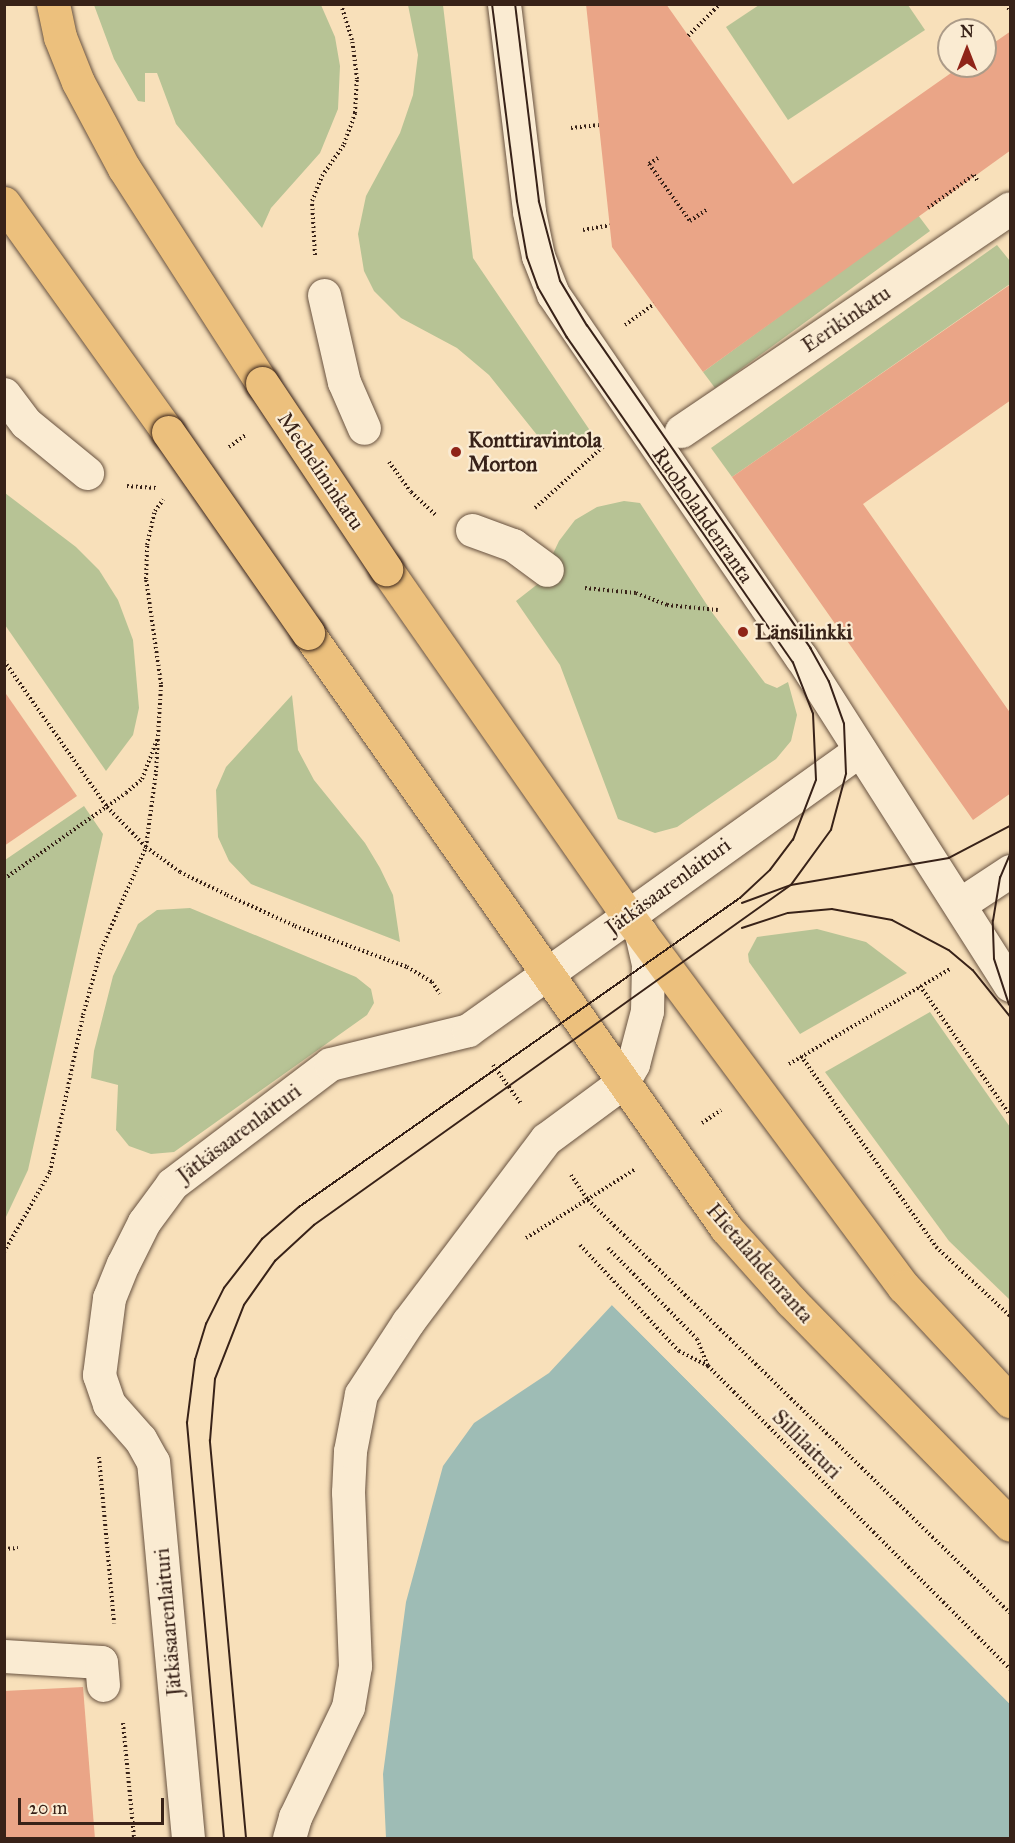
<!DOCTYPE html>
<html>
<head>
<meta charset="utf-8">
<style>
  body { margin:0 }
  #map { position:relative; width:1015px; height:1843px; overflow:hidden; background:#f8e0ba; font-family:"IM FELL Great Primer",serif }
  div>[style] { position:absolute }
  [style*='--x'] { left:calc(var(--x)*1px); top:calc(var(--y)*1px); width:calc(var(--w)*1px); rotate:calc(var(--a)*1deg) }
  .green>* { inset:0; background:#b7c395 }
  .water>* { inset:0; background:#9ebcb5 }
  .pier>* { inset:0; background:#f8e0ba }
  .building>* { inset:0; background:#eaa587 }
  .path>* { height:4px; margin-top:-2px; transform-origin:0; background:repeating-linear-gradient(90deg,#382218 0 1.5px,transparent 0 4.5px) }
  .roads { filter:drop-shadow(0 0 2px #685240) drop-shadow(0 0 2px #685240) }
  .street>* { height:33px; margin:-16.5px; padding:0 16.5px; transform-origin:16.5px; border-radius:16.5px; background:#faebd2 }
  .secondary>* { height:33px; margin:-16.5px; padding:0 16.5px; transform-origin:16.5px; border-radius:16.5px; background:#faebd2 }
  .primary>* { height:33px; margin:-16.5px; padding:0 16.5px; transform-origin:16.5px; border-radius:16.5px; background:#ecc07d }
  .tram>* { height:1.5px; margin:-0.75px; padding:0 0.75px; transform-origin:0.75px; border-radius:0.75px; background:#382218 }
  .bridges { filter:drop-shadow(0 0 2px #382218) drop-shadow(0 0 2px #382218) }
  .primary-bridge>* { height:33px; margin:-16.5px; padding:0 16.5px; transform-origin:16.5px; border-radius:16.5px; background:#ecc07d }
  .dots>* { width:16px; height:16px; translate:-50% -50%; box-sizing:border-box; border:3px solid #faebd2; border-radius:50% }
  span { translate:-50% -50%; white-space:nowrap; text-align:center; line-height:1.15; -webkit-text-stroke:4.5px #faebd2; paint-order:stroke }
  .street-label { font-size:21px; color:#382218 }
  .poi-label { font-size:21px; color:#382218; font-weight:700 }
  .left { translate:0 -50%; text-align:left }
  .frame { position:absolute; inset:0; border:6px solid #382218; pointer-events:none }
  .north { position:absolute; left:937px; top:18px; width:60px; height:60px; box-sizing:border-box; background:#faebd2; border:2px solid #ac9b88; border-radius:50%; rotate:0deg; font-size:16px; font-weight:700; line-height:24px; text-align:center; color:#382218 }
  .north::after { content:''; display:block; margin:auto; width:21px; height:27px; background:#8f2418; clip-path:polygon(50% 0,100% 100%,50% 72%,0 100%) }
  .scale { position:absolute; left:18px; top:1798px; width:146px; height:27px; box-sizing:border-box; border:3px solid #382218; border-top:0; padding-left:8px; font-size:18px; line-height:21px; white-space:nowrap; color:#382218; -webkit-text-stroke:4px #faebd2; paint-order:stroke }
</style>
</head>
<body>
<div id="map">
  <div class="green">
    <div style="clip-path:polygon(94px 5px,321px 5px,335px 37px,340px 66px,338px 109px,320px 153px,271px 208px,262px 228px,176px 124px,157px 73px,145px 73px,145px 102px,138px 101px,114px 59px)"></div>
    <div style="clip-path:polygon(408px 5px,443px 5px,473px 258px,591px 432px,578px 440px,554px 442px,537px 435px,489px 375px,457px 348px,401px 318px,374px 291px,364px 271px,358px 234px,366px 196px,400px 133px,413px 95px,418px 55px)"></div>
    <div style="clip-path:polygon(908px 5px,925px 30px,788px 120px,726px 27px,759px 5px)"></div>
    <div style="clip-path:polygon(918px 215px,930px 231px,715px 388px,703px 372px)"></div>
    <div style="clip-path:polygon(997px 245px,1010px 261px,1010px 284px,732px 477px,711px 448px)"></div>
    <div style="clip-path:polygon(5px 493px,76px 547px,99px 570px,118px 600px,133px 640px,139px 708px,133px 735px,106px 771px,5px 625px)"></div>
    <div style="clip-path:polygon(624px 501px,640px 503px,711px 611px,765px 683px,777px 688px,788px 682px,797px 715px,791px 741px,776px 759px,677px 827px,655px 833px,618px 819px,560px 665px,516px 601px,539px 583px,559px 541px,575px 520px,597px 507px)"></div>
    <div style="clip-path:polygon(292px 695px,298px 750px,314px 780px,365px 843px,380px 868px,393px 895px,400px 942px,251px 884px,229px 861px,218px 837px,216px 790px,226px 767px)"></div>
    <div style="clip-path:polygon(84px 806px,103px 834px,28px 1170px,5px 1219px,5px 860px)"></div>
    <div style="clip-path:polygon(190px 908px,356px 977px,371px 989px,374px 1003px,367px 1015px,174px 1152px,151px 1154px,129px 1146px,116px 1130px,118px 1085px,91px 1078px,94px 1051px,113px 976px,138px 924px,157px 910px)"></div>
    <div style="clip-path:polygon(817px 929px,866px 942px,907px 973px,800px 1034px,749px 962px,748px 954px,757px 937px)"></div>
    <div style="clip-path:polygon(930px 1012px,1010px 1127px,1010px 1300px,949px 1241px,825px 1072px)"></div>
  </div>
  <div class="water">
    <div style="clip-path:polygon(612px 1305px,1010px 1704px,1010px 1838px,386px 1838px,383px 1774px,406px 1602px,443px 1466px,474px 1423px,549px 1373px)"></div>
  </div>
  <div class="pier">
    <div style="clip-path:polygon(611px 1302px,1010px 1700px,1010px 1704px,612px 1305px)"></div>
  </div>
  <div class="building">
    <div style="clip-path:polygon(586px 4px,666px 4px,793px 184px,961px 66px,985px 66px,985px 49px,1011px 31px,1011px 150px,703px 372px,612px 247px)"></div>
    <div style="clip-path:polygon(1011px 284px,1011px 400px,863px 504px,1011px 714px,1011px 793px,973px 820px,732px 477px)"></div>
    <div style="clip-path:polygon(4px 691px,77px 796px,4px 846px)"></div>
    <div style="clip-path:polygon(83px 1687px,95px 1839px,4px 1839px,4px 1691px)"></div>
  </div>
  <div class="path">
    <div style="--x:1006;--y:4;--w:8;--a:60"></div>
    <div style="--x:688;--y:36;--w:45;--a:-45"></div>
    <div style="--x:571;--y:128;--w:28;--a:-6"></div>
    <div style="--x:658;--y:158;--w:11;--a:146"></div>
    <div style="--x:649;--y:164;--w:70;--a:54.3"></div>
    <div style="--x:690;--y:221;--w:22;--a:-34"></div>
    <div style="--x:928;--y:208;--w:57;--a:-35.7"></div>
    <div style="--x:974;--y:175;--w:6;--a:59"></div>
    <div style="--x:583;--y:230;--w:27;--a:-10"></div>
    <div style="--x:315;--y:255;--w:54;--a:-93.2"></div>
    <div style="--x:312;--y:201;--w:27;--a:-68"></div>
    <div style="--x:322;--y:176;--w:39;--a:-55"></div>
    <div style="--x:344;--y:144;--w:33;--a:-70"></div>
    <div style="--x:355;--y:113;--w:34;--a:-87"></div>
    <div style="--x:357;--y:79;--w:39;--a:-97"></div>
    <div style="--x:352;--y:40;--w:38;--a:-107"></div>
    <div style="--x:625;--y:325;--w:36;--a:-36"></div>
    <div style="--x:229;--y:447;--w:22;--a:-36"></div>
    <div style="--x:389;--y:462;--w:37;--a:54"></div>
    <div style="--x:411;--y:492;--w:33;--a:43"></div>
    <div style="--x:127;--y:486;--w:29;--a:4"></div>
    <div style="--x:535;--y:508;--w:94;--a:-42"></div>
    <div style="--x:585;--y:588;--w:51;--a:5.6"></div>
    <div style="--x:636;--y:593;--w:33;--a:21"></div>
    <div style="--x:667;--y:605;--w:51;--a:5.6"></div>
    <div style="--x:4;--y:661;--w:179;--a:54.8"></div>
    <div style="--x:107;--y:807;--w:56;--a:45.7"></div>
    <div style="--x:146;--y:847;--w:42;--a:36.3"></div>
    <div style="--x:180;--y:872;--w:52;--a:26.1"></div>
    <div style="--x:227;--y:895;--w:75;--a:24.5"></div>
    <div style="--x:295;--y:926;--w:119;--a:20.1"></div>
    <div style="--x:407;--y:967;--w:29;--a:31"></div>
    <div style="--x:432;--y:982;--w:14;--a:56"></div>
    <div style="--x:4;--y:879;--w:149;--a:-35.2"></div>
    <div style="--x:126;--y:793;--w:21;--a:-41"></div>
    <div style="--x:142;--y:779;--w:42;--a:-69"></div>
    <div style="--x:920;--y:986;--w:157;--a:55.1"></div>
    <div style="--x:801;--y:1056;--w:234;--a:54.7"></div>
    <div style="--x:936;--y:1247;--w:101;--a:43"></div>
    <div style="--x:789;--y:1064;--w:187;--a:-30.5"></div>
    <div style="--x:493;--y:1065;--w:49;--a:54.1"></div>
    <div style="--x:702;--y:1123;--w:23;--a:-34"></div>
    <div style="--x:571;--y:1175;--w:30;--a:56"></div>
    <div style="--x:588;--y:1200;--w:590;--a:44.38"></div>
    <div style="--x:526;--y:1238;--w:128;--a:-32.2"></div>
    <div style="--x:580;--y:1245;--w:145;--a:47"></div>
    <div style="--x:679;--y:1351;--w:33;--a:27"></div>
    <div style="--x:708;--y:1366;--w:428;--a:45.1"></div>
    <div style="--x:608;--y:1248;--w:127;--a:45.6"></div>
    <div style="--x:697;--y:1339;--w:29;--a:68"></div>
    <div style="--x:4;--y:1252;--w:92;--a:-60.1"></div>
    <div style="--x:50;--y:1172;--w:160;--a:-78.1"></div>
    <div style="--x:83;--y:1015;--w:67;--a:-74.5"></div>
    <div style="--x:101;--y:950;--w:112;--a:-66.4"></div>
    <div style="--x:146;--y:847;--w:76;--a:-82.4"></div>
    <div style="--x:156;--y:772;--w:88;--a:-86.7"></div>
    <div style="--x:161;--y:684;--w:106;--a:-98.1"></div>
    <div style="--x:146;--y:579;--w:34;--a:-88"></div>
    <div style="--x:147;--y:545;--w:35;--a:-77"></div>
    <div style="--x:155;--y:511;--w:14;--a:-54"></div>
    <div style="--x:99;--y:1457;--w:167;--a:84.8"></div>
    <div style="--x:4;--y:1549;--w:14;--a:-4"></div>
    <div style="--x:123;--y:1723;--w:116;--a:84.5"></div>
  </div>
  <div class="roads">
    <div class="street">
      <div style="--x:504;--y:4;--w:209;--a:83.1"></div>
      <div style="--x:529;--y:212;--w:45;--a:78.4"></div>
      <div style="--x:538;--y:256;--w:41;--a:68.5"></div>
      <div style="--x:553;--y:294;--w:440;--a:55.7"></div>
      <div style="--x:801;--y:657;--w:389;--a:57.5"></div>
      <div style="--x:324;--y:295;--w:89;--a:77.1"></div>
      <div style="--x:344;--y:382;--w:50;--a:66.5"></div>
      <div style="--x:4;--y:394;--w:36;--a:53"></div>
      <div style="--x:26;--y:423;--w:79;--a:39.3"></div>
      <div style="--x:681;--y:431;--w:397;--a:-34.1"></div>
      <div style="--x:472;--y:530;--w:44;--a:20.1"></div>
      <div style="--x:513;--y:545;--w:42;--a:36.3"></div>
      <div style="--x:960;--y:904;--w:60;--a:-33.4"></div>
      <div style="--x:628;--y:916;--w:285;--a:-35.6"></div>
      <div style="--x:4;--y:1656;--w:97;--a:3.5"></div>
      <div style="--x:101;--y:1662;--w:23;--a:85"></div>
    </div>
    <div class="secondary">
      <div style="--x:188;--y:1838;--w:378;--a:-95.3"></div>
      <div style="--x:153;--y:1462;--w:26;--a:-119"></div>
      <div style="--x:140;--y:1439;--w:47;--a:-131.5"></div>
      <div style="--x:109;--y:1404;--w:31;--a:-109"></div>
      <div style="--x:99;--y:1375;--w:78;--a:-82.6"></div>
      <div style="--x:109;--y:1298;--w:37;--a:-68"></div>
      <div style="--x:123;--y:1264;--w:47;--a:-63.4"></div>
      <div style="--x:144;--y:1222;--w:47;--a:-53.6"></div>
      <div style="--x:172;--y:1184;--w:198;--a:-37.2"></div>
      <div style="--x:330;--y:1064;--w:142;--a:-13.8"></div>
      <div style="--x:468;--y:1030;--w:196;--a:-35.5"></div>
      <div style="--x:289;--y:1838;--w:22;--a:-74"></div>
      <div style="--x:295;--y:1817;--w:122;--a:-64.3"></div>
      <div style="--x:348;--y:1707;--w:42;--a:-80.3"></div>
      <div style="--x:355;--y:1666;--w:174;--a:-92.3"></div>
      <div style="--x:348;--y:1492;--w:41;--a:-87.2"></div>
      <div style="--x:350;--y:1451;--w:58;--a:-79.1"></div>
      <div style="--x:361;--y:1394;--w:86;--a:-56.9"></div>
      <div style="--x:408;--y:1322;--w:229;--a:-53"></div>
      <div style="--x:546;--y:1139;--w:96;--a:-36.5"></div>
      <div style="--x:623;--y:1082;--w:21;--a:-61"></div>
      <div style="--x:633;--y:1064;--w:55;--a:-75.2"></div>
      <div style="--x:647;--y:1011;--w:47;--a:-88.8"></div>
      <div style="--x:648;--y:964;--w:32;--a:-103"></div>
    </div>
    <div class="primary">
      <div style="--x:53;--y:4;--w:34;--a:78"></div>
      <div style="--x:60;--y:37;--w:48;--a:68.2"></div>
      <div style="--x:78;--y:82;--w:98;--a:61.9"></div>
      <div style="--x:124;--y:168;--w:255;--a:57.3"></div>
      <div style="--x:4;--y:203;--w:282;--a:54.4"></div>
      <div style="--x:386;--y:569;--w:423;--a:55.1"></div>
      <div style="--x:628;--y:916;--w:462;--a:53.4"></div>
      <div style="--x:904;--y:1287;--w:156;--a:47.1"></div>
      <div style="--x:308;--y:633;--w:727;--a:54.91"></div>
      <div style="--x:726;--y:1228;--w:98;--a:48.3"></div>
      <div style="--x:791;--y:1301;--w:313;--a:45.6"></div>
    </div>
  </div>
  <div class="tram">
    <div style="--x:742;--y:903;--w:52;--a:-20.2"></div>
    <div style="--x:791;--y:885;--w:160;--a:-9.7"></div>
    <div style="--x:949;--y:858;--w:69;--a:-27.7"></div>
    <div style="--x:742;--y:928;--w:48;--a:-18.1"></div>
    <div style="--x:788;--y:913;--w:44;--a:-5.2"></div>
    <div style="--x:832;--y:909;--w:61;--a:10.4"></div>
    <div style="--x:892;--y:920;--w:64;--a:27.8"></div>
    <div style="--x:949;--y:950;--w:31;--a:40"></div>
    <div style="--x:973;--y:970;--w:59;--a:51.2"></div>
    <div style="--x:1009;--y:1005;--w:48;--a:-108.1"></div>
    <div style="--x:994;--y:959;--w:38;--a:-92"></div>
    <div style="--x:993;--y:921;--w:44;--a:-80.8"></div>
    <div style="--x:1000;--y:878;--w:25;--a:-67"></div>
    <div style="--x:224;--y:1838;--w:417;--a:-95.1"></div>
    <div style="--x:187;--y:1423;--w:64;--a:-82.8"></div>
    <div style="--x:195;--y:1360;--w:38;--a:-73"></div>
    <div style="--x:206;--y:1324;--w:40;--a:-63.4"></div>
    <div style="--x:224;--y:1288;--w:62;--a:-52.2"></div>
    <div style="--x:262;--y:1239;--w:49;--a:-40.9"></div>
    <div style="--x:299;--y:1207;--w:538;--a:-35.02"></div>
    <div style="--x:740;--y:898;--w:41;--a:-43"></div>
    <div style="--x:770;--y:870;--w:38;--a:-53"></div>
    <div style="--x:793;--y:840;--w:64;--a:-69"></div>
    <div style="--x:816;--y:780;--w:66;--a:-92.6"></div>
    <div style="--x:813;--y:714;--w:55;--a:-111.4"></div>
    <div style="--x:793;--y:663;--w:396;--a:-124.8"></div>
    <div style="--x:567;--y:338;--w:58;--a:-120.1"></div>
    <div style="--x:538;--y:288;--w:32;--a:-110"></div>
    <div style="--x:527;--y:258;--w:57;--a:-100.1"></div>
    <div style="--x:517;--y:202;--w:200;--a:-97.2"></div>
    <div style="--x:246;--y:1838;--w:399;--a:-95.2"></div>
    <div style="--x:210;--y:1441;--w:62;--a:-85.4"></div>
    <div style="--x:215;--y:1379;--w:79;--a:-68.6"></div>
    <div style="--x:244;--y:1305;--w:54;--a:-54.8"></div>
    <div style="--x:275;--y:1261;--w:53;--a:-42.7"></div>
    <div style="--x:314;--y:1225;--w:586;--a:-35.48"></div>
    <div style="--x:791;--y:885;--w:68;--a:-54"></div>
    <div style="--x:831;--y:830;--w:58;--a:-75"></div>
    <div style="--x:846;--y:774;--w:50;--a:-92.3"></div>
    <div style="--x:844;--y:724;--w:45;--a:-109.7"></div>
    <div style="--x:829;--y:682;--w:38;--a:-119"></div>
    <div style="--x:811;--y:649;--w:393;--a:-124.7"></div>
    <div style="--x:587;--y:326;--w:52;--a:-121"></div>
    <div style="--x:560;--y:281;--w:82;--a:-104.9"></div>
    <div style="--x:539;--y:202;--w:199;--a:-96.9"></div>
  </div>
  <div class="bridges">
    <div class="primary-bridge">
      <div style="--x:262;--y:383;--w:224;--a:56.3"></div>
      <div style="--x:168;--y:432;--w:245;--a:55.1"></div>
    </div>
  </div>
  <div class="dots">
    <div style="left:456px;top:452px;background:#8f2418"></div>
    <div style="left:743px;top:632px;background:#8f2418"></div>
  </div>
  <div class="street-label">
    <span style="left:846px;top:319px;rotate:-34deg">Eerikinkatu</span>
    <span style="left:321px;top:471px;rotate:56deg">Mechelininkatu</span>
    <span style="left:703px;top:515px;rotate:55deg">Ruoholahdenranta</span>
    <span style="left:668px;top:886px;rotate:-36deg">Jätkäsaarenlaituri</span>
    <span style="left:239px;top:1133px;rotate:-37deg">Jätkäsaarenlaituri</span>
    <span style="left:760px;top:1263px;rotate:49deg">Hietalahdenranta</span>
    <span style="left:807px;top:1444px;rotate:45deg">Sillilaituri</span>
    <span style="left:168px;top:1622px;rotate:-95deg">Jätkäsaarenlaituri</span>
  </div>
  <div class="poi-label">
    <span class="left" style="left:468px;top:452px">Konttiravintola<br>Morton</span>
    <span class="left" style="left:755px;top:632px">Länsilinkki</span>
  </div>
  <div class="frame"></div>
  <div class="north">N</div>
  <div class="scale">20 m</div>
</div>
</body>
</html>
